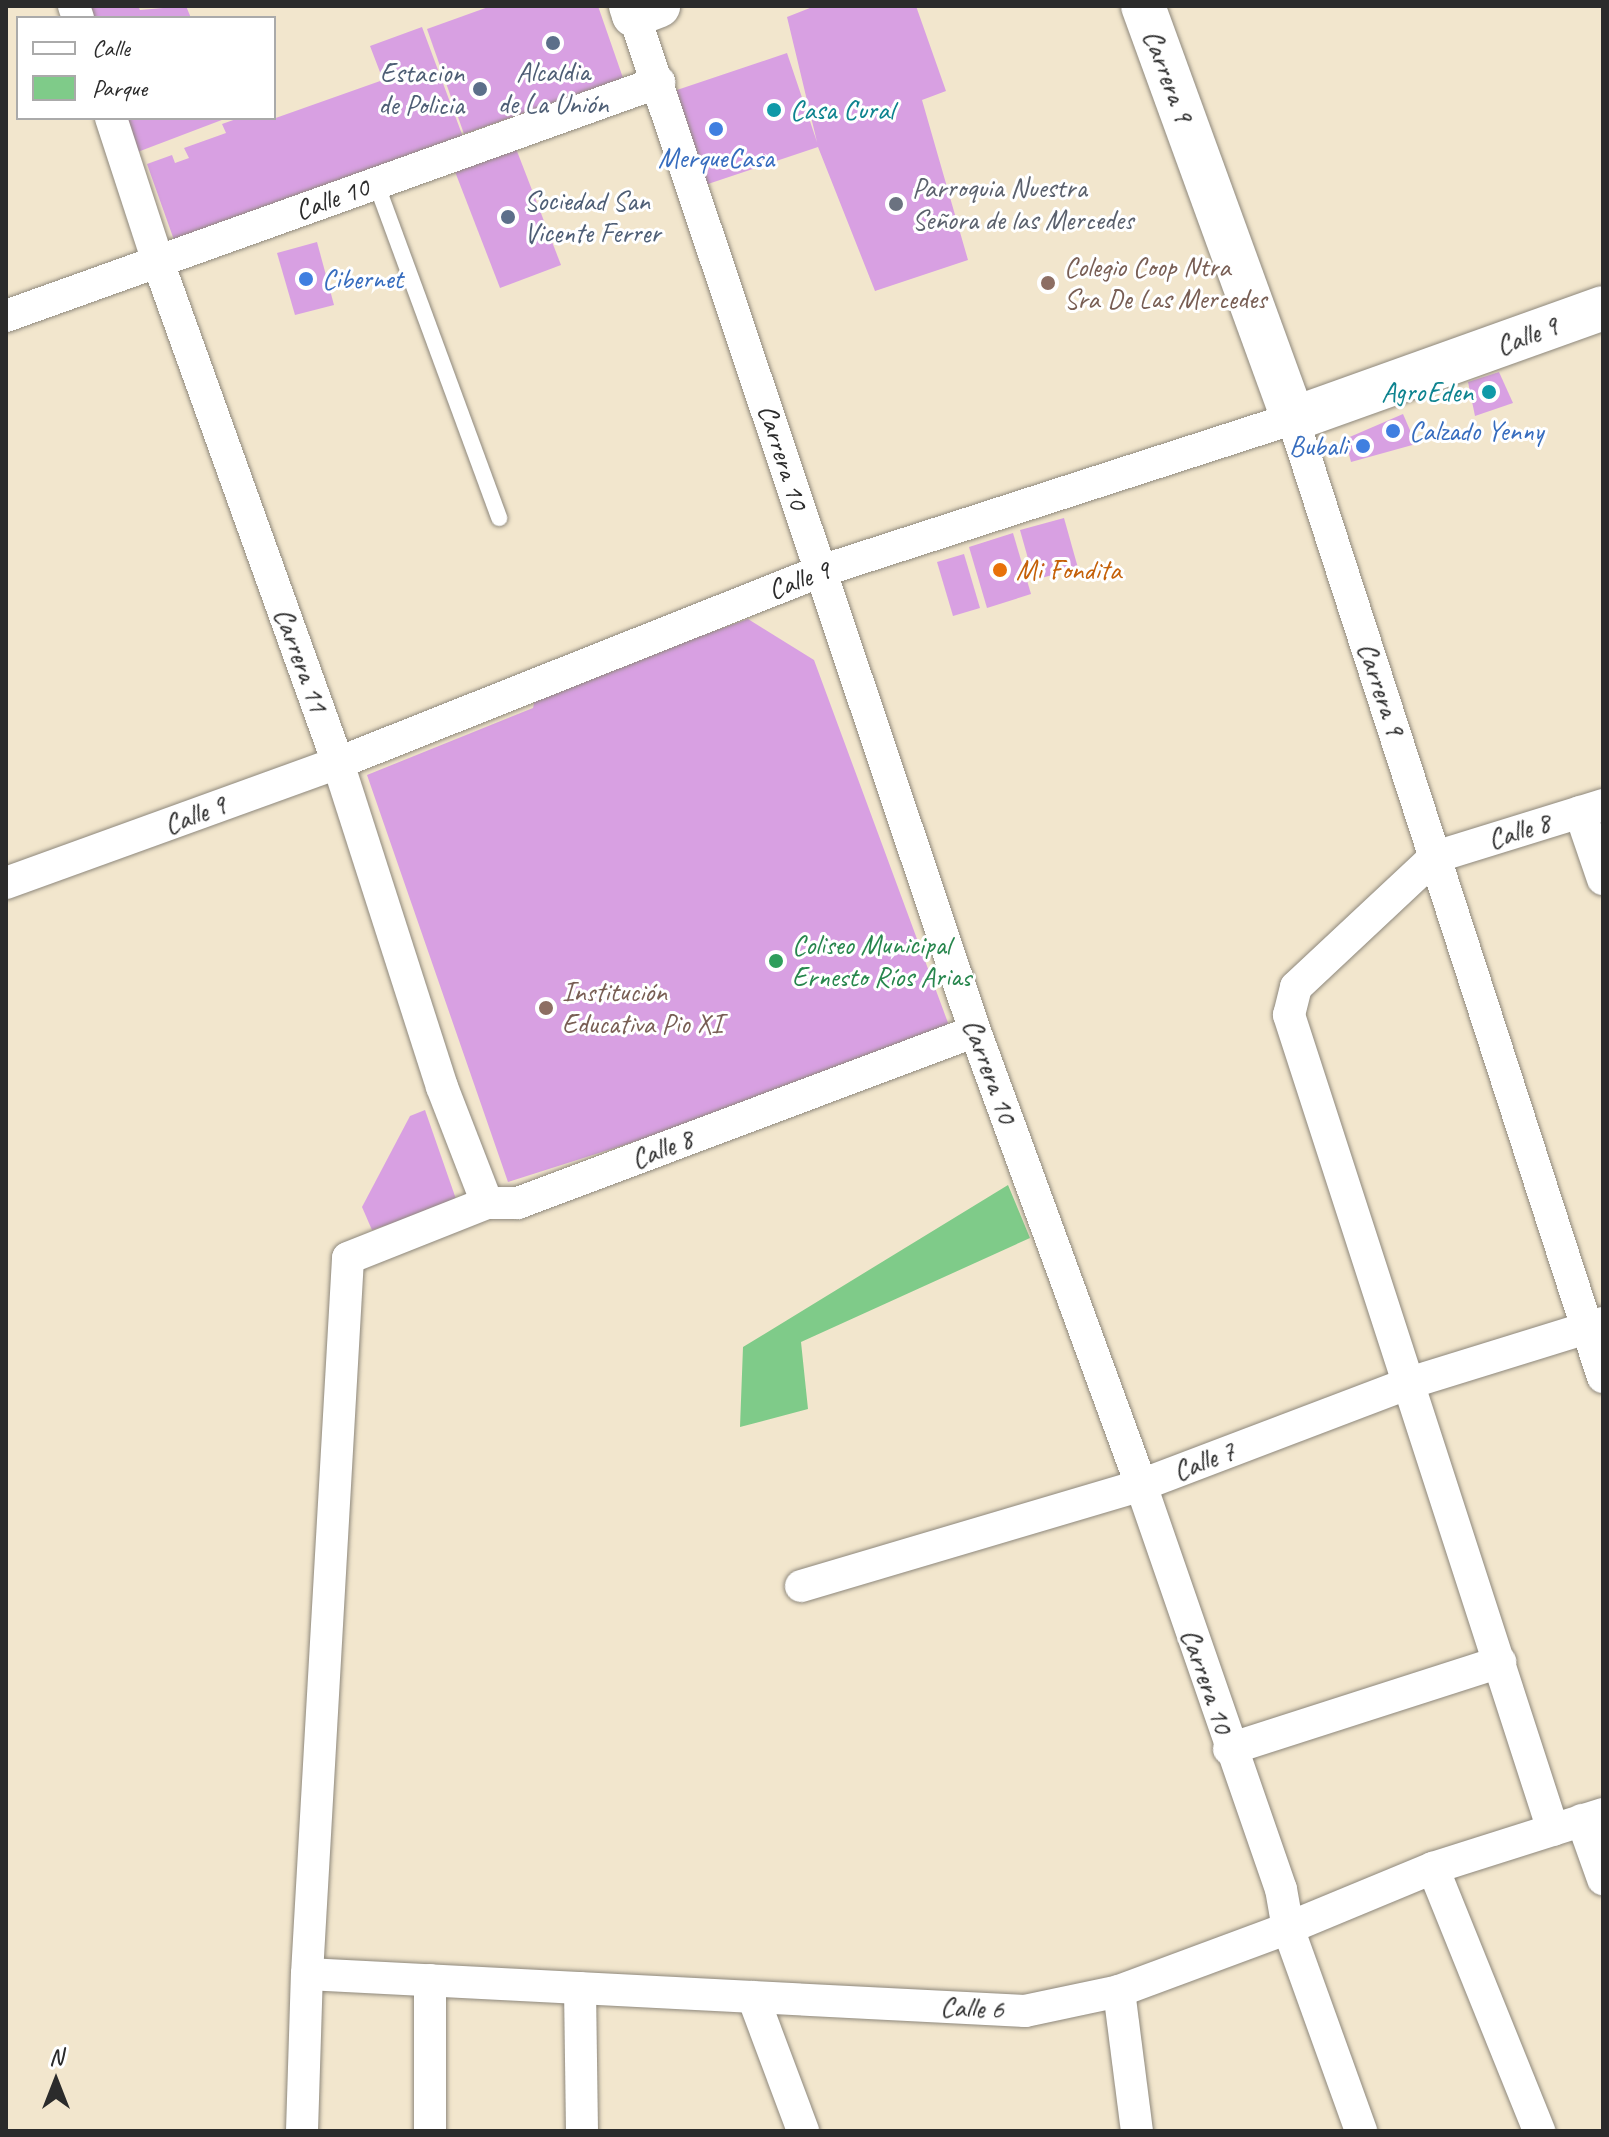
<!DOCTYPE html>
<html>
<head>
<meta charset="utf-8">
<style>
  body { margin:0 }
  #map { position:relative; width:1609px; height:2137px; overflow:hidden; background:#f2e6cd; font-family:Caveat,sans-serif }
  div>[style] { position:absolute }
  [style*='--x'] { left:calc(var(--x)*1px); top:calc(var(--y)*1px); width:calc(var(--w)*1px); rotate:calc(var(--a)*1deg) }
  .green>* { inset:0; background:#7fcb89 }
  .building>* { inset:0; background:#d8a0e2 }
  .roads { filter:drop-shadow(0 0 2px #8e887c) drop-shadow(0 0 2px #8e887c) }
  .lane>* { height:16px; margin:-8px; padding:0 8px; transform-origin:8px; border-radius:8px; background:#fff }
  .street>* { height:32px; margin:-16px; padding:0 16px; transform-origin:16px; border-radius:16px; background:#fff }
  .secondary>* { height:44px; margin:-22px; padding:0 22px; transform-origin:22px; border-radius:22px; background:#fff }
  .dots>* { width:22px; height:22px; translate:-50% -50%; box-sizing:border-box; border:4px solid #fff; border-radius:50% }
  span { translate:-50% -50%; white-space:nowrap; text-align:center; line-height:1.15; -webkit-text-stroke:6px #fff; paint-order:stroke }
  .service-label { font-size:28px; color:#4e5e75 }
  .right { translate:-100% -50%; text-align:right }
  .left { translate:0 -50%; text-align:left }
  .street-label { font-size:28px; color:#2b2b2b }
  .culture-label { font-size:28px; color:#0d838f }
  .shop-label { font-size:28px; color:#366cbe }
  .worship-label { font-size:28px; color:#5b616d }
  .education-label { font-size:28px; color:#785e54 }
  .food-label { font-size:28px; color:#c56008 }
  .leisure-label { font-size:28px; color:#27864d }
  .frame { position:absolute; inset:0; border:8px solid #2b2b2b; pointer-events:none }
  .legend { position:absolute; left:16px; top:16px; width:260px; height:104px; box-sizing:border-box; background:#fff; border:2px solid #aaa; margin:0; padding:10px 14px; list-style:none; font-size:24px; color:#2b2b2b }
  .legend li { display:flex; align-items:center; gap:16px; height:40px }
  .legend b { width:40px; border:2px solid #aaa }
  .north { position:absolute; left:16px; top:2041px; width:80px; height:80px; -webkit-text-stroke:6px #fff; paint-order:stroke; rotate:0deg; font-size:22px; font-weight:700; line-height:32px; text-align:center; color:#2b2b2b }
  .north::after { content:''; display:block; margin:auto; width:28px; height:36px; background:#2b2b2b; clip-path:polygon(50% 0,100% 100%,50% 72%,0 100%) }
</style>
</head>
<body>
<div id="map">
  <div class="green">
    <div style="clip-path:polygon(1008px 1185px,1030px 1238px,801px 1342px,808px 1409px,740px 1427px,743px 1347px)"></div>
  </div>
  <div class="building">
    <div style="clip-path:polygon(91px 6px,138px 6px,140px 10px,186px 6px,191px 18px,94px 18px)"></div>
    <div style="clip-path:polygon(491px 6px,598px 6px,623px 78px,464px 134px,427px 29px)"></div>
    <div style="clip-path:polygon(815px 6px,916px 6px,946px 91px,922px 100px,968px 260px,875px 291px,818px 147px,702px 186px,671px 92px,787px 53px,817px 142px,787px 17px)"></div>
    <div style="clip-path:polygon(422px 27px,463px 137px,174px 240px,147px 164px,172px 155px,175px 163px,189px 158px,184px 148px,226px 133px,222px 124px,239px 118px,270px 120px,383px 80px,370px 46px)"></div>
    <div style="clip-path:polygon(125px 118px,227px 118px,135px 153px)"></div>
    <div style="clip-path:polygon(515px 146px,561px 265px,500px 288px,454px 169px)"></div>
    <div style="clip-path:polygon(317px 242px,334px 305px,295px 315px,277px 253px)"></div>
    <div style="clip-path:polygon(1499px 372px,1513px 403px,1475px 416px,1468px 382px)"></div>
    <div style="clip-path:polygon(1403px 414px,1416px 444px,1351px 462px,1345px 439px)"></div>
    <div style="clip-path:polygon(1064px 518px,1078px 568px,1034px 580px,1020px 530px)"></div>
    <div style="clip-path:polygon(1013px 533px,1031px 594px,987px 608px,969px 547px)"></div>
    <div style="clip-path:polygon(964px 554px,980px 608px,953px 616px,937px 562px)"></div>
    <div style="clip-path:polygon(748px 619px,814px 660px,951px 1031px,687px 1125px,508px 1182px,367px 775px,533px 708px,536px 694px)"></div>
    <div style="clip-path:polygon(425px 1110px,457px 1202px,372px 1230px,362px 1207px,410px 1116px)"></div>
  </div>
  <div class="roads">
    <div class="lane">
      <div style="--x:376;--y:183;--w:357;--a:69.8"></div>
    </div>
    <div class="street">
      <div style="--x:74;--y:6;--w:13;--a:72"></div>
      <div style="--x:634;--y:15;--w:1072;--a:71.45"></div>
      <div style="--x:975;--y:1031;--w:483;--a:69.9"></div>
      <div style="--x:1141;--y:1485;--w:428;--a:70.9"></div>
      <div style="--x:1281;--y:1889;--w:40;--a:80"></div>
      <div style="--x:1288;--y:1928;--w:216;--a:70.2"></div>
      <div style="--x:111;--y:118;--w:151;--a:71.9"></div>
      <div style="--x:158;--y:262;--w:532;--a:70.24"></div>
      <div style="--x:338;--y:763;--w:340;--a:72.2"></div>
      <div style="--x:442;--y:1087;--w:124;--a:68.8"></div>
      <div style="--x:6;--y:316;--w:694;--a:-19.71"></div>
      <div style="--x:1580;--y:812;--w:71;--a:71.1"></div>
      <div style="--x:6;--y:883;--w:353;--a:-19.9"></div>
      <div style="--x:338;--y:763;--w:520;--a:-21.68"></div>
      <div style="--x:821;--y:571;--w:496;--a:-17.9"></div>
      <div style="--x:1293;--y:419;--w:1007;--a:72.07"></div>
      <div style="--x:801;--y:1586;--w:355;--a:-16.5"></div>
      <div style="--x:1141;--y:1485;--w:287;--a:-20.8"></div>
      <div style="--x:1409;--y:1383;--w:203;--a:-17.2"></div>
      <div style="--x:1229;--y:1749;--w:285;--a:-17.8"></div>
      <div style="--x:1582;--y:1820;--w:63;--a:70.4"></div>
      <div style="--x:1553;--y:1830;--w:857;--a:-107.95"></div>
      <div style="--x:1289;--y:1015;--w:29;--a:-76"></div>
      <div style="--x:1296;--y:987;--w:190;--a:-43.1"></div>
      <div style="--x:1435;--y:857;--w:176;--a:-17.2"></div>
      <div style="--x:1433;--y:1868;--w:284;--a:68"></div>
      <div style="--x:307;--y:1974;--w:719;--a:2.95"></div>
      <div style="--x:1025;--y:2011;--w:96;--a:-12"></div>
      <div style="--x:1119;--y:1991;--w:180;--a:-20.4"></div>
      <div style="--x:1288;--y:1928;--w:157;--a:-22.5"></div>
      <div style="--x:1433;--y:1868;--w:178;--a:-17.6"></div>
      <div style="--x:430;--y:1980;--w:151;--a:90"></div>
      <div style="--x:580;--y:1988;--w:143;--a:89.2"></div>
      <div style="--x:1119;--y:1991;--w:141;--a:82.7"></div>
      <div style="--x:753;--y:1997;--w:143;--a:69.5"></div>
      <div style="--x:302;--y:2131;--w:157;--a:-88.2"></div>
      <div style="--x:307;--y:1974;--w:717;--a:-86.72"></div>
      <div style="--x:348;--y:1258;--w:149;--a:-21.6"></div>
      <div style="--x:487;--y:1203;--w:31;--a:0"></div>
      <div style="--x:518;--y:1203;--w:488;--a:-20.6"></div>
    </div>
    <div class="secondary">
      <div style="--x:631;--y:6;--w:9;--a:72"></div>
      <div style="--x:634;--y:15;--w:26;--a:-21"></div>
      <div style="--x:1143;--y:6;--w:439;--a:70"></div>
      <div style="--x:1293;--y:419;--w:329;--a:-19.7"></div>
    </div>
  </div>
  <div class="dots">
    <div style="left:553px;top:43px;background:#5c6f8a"></div>
    <div style="left:480px;top:89px;background:#5c6f8a"></div>
    <div style="left:774px;top:110px;background:#0f9aa8"></div>
    <div style="left:716px;top:129px;background:#3f7fe0"></div>
    <div style="left:896px;top:204px;background:#6b7280"></div>
    <div style="left:508px;top:217px;background:#5c6f8a"></div>
    <div style="left:306px;top:279px;background:#3f7fe0"></div>
    <div style="left:1048px;top:283px;background:#8d6e63"></div>
    <div style="left:1489px;top:392px;background:#0f9aa8"></div>
    <div style="left:1393px;top:431px;background:#3f7fe0"></div>
    <div style="left:1363px;top:446px;background:#3f7fe0"></div>
    <div style="left:1000px;top:570px;background:#e8710a"></div>
    <div style="left:776px;top:961px;background:#2e9e5b"></div>
    <div style="left:546px;top:1008px;background:#8d6e63"></div>
  </div>
  <div class="service-label">
    <span style="left:553px;top:88px">Alcaldia<br>de La Unión</span>
    <span class="right" style="left:464px;top:89px">Estacion<br>de Policia</span>
    <span class="left" style="left:524px;top:217px">Sociedad San<br>Vicente Ferrer</span>
  </div>
  <div class="street-label">
    <span style="left:1168px;top:76px;rotate:70deg">Carrera 9</span>
    <span style="left:332px;top:199px;rotate:-20deg">Calle 10</span>
    <span style="left:1527px;top:336px;rotate:-20deg">Calle 9</span>
    <span style="left:783px;top:457px;rotate:72deg">Carrera 10</span>
    <span style="left:799px;top:580px;rotate:-21deg">Calle 9</span>
    <span style="left:301px;top:660px;rotate:70deg">Carrera 11</span>
    <span style="left:1381px;top:689px;rotate:72deg">Carrera 9</span>
    <span style="left:195px;top:815px;rotate:-20deg">Calle 9</span>
    <span style="left:1519px;top:831px;rotate:-17deg">Calle 8</span>
    <span style="left:990px;top:1071px;rotate:70deg">Carrera 10</span>
    <span style="left:662px;top:1149px;rotate:-21deg">Calle 8</span>
    <span style="left:1204px;top:1461px;rotate:-21deg">Calle 7</span>
    <span style="left:1207px;top:1681px;rotate:71deg">Carrera 10</span>
    <span style="left:972px;top:2008px;rotate:3deg">Calle 6</span>
  </div>
  <div class="culture-label">
    <span class="left" style="left:790px;top:110px">Casa Cural</span>
    <span class="right" style="left:1473px;top:392px">AgroEden</span>
  </div>
  <div class="shop-label">
    <span style="left:716px;top:158px">MerqueCasa</span>
    <span class="left" style="left:322px;top:279px">Cibernet</span>
    <span class="left" style="left:1409px;top:431px">Calzado Yenny</span>
    <span class="right" style="left:1347px;top:446px">Bubali</span>
  </div>
  <div class="worship-label">
    <span class="left" style="left:912px;top:204px">Parroquia Nuestra<br>Señora de las Mercedes</span>
  </div>
  <div class="education-label">
    <span class="left" style="left:1064px;top:283px">Colegio Coop Ntra<br>Sra De Las Mercedes</span>
    <span class="left" style="left:562px;top:1008px">Institución<br>Educativa Pio XI</span>
  </div>
  <div class="food-label">
    <span class="left" style="left:1016px;top:570px">Mi Fondita</span>
  </div>
  <div class="leisure-label">
    <span class="left" style="left:792px;top:961px">Coliseo Municipal<br>Ernesto Ríos Arias</span>
  </div>
  <div class="frame"></div>
  <ul class="legend">
  <li><b style="height:10px;background:#fff"></b>Calle</li>
  <li><b style="height:22px;background:#7fcb89"></b>Parque</li>
  </ul>
  <div class="north">N</div>
</div>
</body>
</html>
